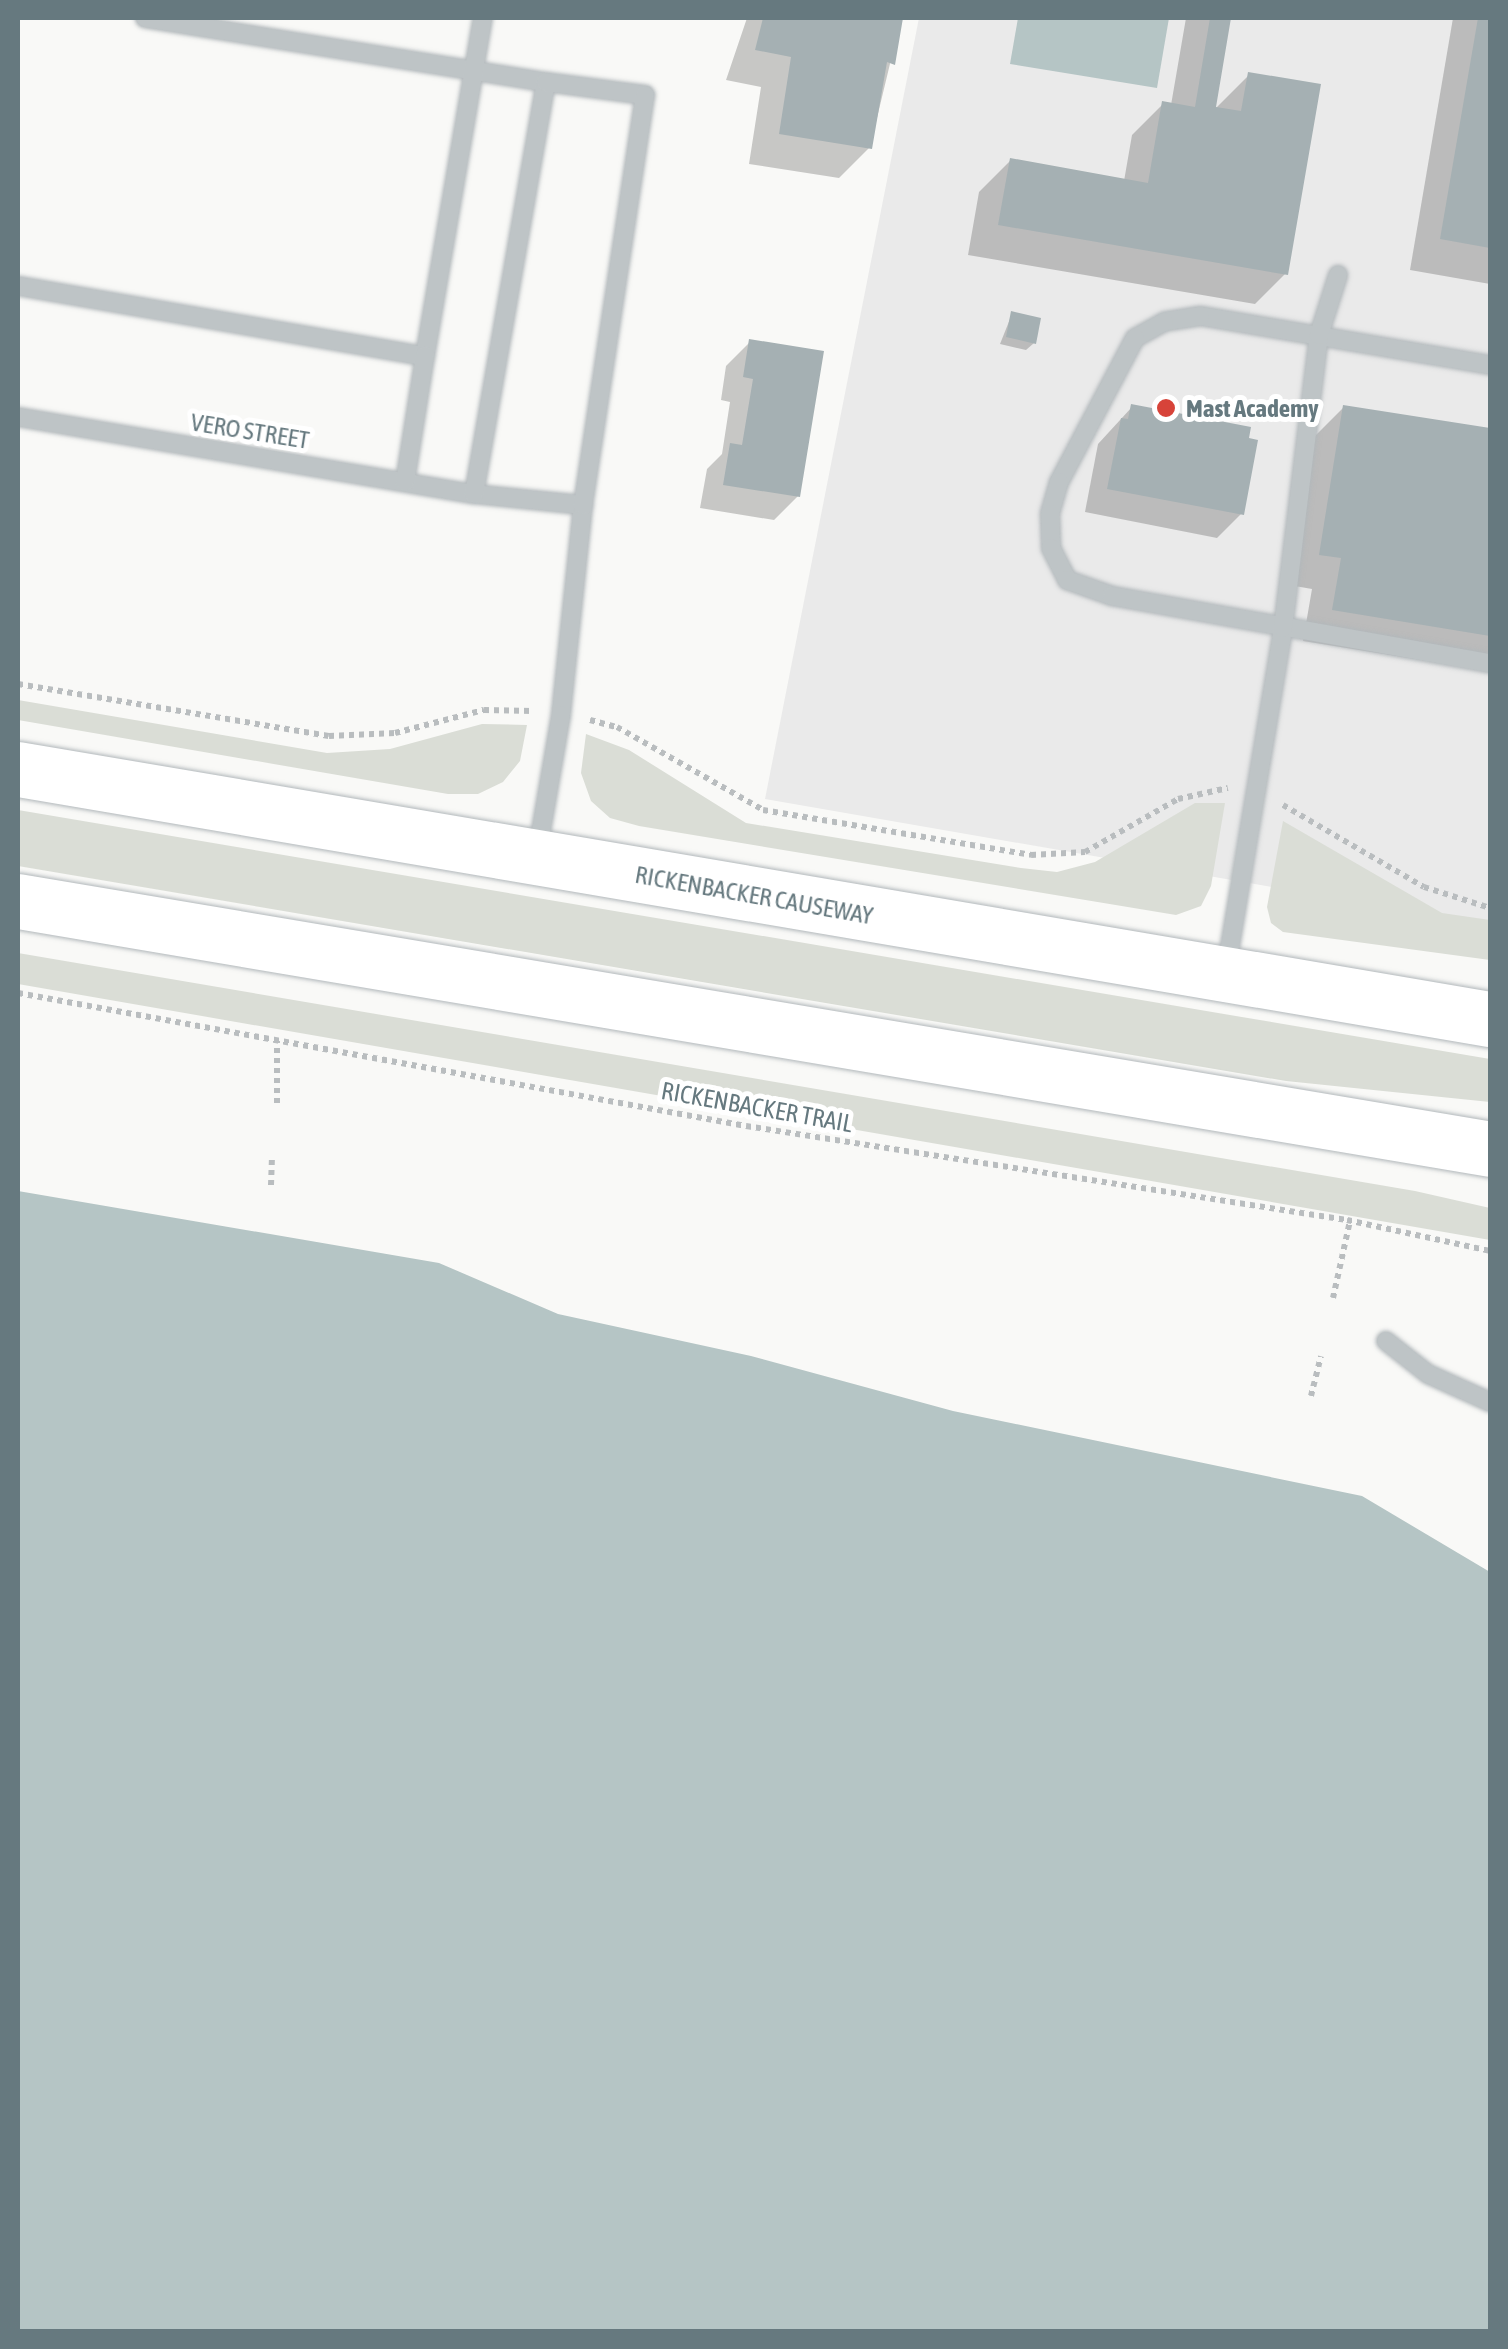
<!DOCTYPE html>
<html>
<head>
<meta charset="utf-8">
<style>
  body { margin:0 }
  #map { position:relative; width:1508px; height:2349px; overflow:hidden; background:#f9f9f7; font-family:"Asap Condensed",sans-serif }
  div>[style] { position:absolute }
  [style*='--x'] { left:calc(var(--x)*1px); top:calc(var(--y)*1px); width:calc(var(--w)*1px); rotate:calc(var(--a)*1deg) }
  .built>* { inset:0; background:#eaeaea }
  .green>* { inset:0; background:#daddd6 }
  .water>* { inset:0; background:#b5c5c5 }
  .shadow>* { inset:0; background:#0003 }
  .building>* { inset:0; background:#a5b0b3 }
  .path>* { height:6px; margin-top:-3px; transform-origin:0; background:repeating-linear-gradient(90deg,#b9bdbf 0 5px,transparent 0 10px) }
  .roads { filter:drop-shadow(0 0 2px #b2b8bb) drop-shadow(0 0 2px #b2b8bb) }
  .lane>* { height:18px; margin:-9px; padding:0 9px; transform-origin:9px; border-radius:9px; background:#bec4c6 }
  .primary>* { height:55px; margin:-27.5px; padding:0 27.5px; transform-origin:27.5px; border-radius:27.5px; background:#fff }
  .dots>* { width:28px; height:28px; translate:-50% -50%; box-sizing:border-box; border:5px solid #fff; border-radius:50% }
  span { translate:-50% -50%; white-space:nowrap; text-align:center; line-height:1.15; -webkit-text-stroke:10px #fff; paint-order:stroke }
  .poi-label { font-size:25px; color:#66797f; font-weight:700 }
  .left { translate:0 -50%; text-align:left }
  .street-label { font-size:25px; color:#66797f }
  .frame { position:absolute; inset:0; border:20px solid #66797f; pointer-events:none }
</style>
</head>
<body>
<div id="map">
  <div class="built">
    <div style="clip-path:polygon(919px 18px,1490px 18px,1490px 925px,765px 799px)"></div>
  </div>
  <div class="green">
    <div style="clip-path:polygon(18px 700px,327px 753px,390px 749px,482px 724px,527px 725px,520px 761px,503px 782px,478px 794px,448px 794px,18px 720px)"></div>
    <div style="clip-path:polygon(586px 734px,629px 750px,746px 823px,1021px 868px,1057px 872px,1095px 862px,1195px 803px,1225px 803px,1211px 886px,1201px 906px,1176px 915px,639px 826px,610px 818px,591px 801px,581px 773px)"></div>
    <div style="clip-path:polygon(18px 810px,1490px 1059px,1490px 1102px,1286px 1081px,18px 866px)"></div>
    <div style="clip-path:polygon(1283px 821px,1442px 913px,1490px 920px,1490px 960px,1283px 932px,1271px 923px,1267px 907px)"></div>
    <div style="clip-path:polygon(18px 953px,1415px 1191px,1490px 1208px,1490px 1240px,18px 984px)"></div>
  </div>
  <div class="water">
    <div style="clip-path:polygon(1018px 18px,1169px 18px,1157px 88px,1010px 64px)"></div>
    <div style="clip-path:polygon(18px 1191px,439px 1263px,558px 1314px,751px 1356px,953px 1411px,1362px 1496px,1490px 1572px,1490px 2331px,18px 2331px)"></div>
  </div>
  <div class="shadow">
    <div style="clip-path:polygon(747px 18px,901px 18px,870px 147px,839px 178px,749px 164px,761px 87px,726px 80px)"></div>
    <div style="clip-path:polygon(1186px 18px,1229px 18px,1213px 111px,1249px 75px,1286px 273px,1255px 304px,968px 255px,979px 192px,1010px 161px,1124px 181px,1132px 135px,1163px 104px,1171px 105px)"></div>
    <div style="clip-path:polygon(1453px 18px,1490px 18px,1490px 284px,1410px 270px)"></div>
    <div style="clip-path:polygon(1012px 314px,1034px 343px,1026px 350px,1000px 344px)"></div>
    <div style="clip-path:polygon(750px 342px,798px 496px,774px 520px,700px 508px,707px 469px,722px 454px,730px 402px,721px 400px,726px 366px)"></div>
    <div style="clip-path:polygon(1132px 407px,1241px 514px,1217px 538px,1085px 512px,1098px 444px)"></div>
    <div style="clip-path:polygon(1344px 407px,1490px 431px,1490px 671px,1303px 641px,1312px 589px,1289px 585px,1313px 438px)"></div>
  </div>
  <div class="building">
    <div style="clip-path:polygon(763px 18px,903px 18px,895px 65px,887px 62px,872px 149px,779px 134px,791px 57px,755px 50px)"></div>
    <div style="clip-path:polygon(1210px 18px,1231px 18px,1216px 107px,1241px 111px,1248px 72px,1321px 84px,1288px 275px,998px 225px,1010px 158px,1148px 183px,1162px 101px,1195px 107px)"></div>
    <div style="clip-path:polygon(1478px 18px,1490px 18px,1490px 248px,1440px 239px)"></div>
    <div style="clip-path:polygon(1011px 311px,1041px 318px,1036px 344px,1006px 337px)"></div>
    <div style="clip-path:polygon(749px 339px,824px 351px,800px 497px,723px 485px,730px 443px,742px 445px,753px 379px,743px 377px)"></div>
    <div style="clip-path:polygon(1131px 404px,1251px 427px,1249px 438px,1258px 440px,1244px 515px,1107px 489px,1121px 418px,1128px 419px)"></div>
    <div style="clip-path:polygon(1343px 405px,1490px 428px,1490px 636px,1332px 610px,1341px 558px,1319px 555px)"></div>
  </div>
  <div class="path">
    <div style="--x:18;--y:684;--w:315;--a:9.5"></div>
    <div style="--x:329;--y:736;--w:66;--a:-2.6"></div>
    <div style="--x:395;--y:733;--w:92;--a:-14.5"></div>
    <div style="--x:484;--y:710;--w:49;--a:1.2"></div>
    <div style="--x:590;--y:720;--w:28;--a:15"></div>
    <div style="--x:617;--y:727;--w:168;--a:29.6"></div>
    <div style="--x:763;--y:810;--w:272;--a:9.5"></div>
    <div style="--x:1031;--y:855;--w:54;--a:-3.2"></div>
    <div style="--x:1085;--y:852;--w:107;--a:-29.7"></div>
    <div style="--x:1178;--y:799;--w:51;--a:-12.4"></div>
    <div style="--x:1283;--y:805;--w:163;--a:30.2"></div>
    <div style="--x:1424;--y:887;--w:69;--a:17.7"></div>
    <div style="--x:18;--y:993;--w:740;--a:10.35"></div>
    <div style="--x:746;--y:1126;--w:608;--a:8.89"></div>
    <div style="--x:1347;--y:1220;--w:146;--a:12.2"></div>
    <div style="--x:277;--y:1103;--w:62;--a:-90"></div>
    <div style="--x:271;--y:1185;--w:29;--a:-88"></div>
    <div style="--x:1333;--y:1298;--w:79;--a:-77.6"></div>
    <div style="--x:1311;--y:1396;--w:41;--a:-76"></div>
  </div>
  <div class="roads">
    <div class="lane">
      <div style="--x:145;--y:18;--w:406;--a:9.1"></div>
      <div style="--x:18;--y:286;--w:413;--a:9.8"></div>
      <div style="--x:425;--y:356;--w:343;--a:-80.3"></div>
      <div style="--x:1490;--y:365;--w:294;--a:-170.4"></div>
      <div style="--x:1200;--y:316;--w:36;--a:171"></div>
      <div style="--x:1164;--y:322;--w:33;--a:151"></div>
      <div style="--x:1135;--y:338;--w:163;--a:117.8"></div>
      <div style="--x:1059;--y:482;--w:33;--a:106"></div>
      <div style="--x:1050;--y:514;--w:34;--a:88"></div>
      <div style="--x:1051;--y:548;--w:36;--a:63"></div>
      <div style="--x:1067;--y:580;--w:48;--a:19.6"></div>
      <div style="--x:1112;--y:596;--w:384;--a:10.1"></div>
      <div style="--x:18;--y:417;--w:462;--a:9.6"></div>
      <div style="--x:474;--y:494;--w:110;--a:5.8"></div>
      <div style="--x:583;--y:505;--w:211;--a:96"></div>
      <div style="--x:561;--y:715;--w:141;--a:99.8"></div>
      <div style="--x:405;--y:482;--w:128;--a:-81"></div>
      <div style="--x:474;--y:494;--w:418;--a:-80.1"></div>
      <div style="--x:546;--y:82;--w:100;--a:7.5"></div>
      <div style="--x:645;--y:95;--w:415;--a:98.6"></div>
      <div style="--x:1226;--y:970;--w:347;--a:-80.5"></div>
      <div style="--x:1283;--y:628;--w:295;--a:-83"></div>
      <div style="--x:1319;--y:335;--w:63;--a:-72.4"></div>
      <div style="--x:1386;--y:1341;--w:53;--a:38.2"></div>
      <div style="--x:1428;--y:1374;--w:68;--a:24.3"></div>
    </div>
    <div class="primary">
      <div style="--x:18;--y:769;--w:1493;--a:9.64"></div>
      <div style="--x:18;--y:901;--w:1493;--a:9.56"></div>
    </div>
  </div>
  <div class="dots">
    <div style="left:1166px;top:408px;background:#d74339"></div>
  </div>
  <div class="poi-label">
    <span class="left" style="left:1186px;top:408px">Mast Academy</span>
  </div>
  <div class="street-label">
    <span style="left:250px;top:431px;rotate:9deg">VERO STREET</span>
    <span style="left:754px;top:895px;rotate:10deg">RICKENBACKER CAUSEWAY</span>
    <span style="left:757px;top:1107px;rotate:10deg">RICKENBACKER TRAIL</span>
  </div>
  <div class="frame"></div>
</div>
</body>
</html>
